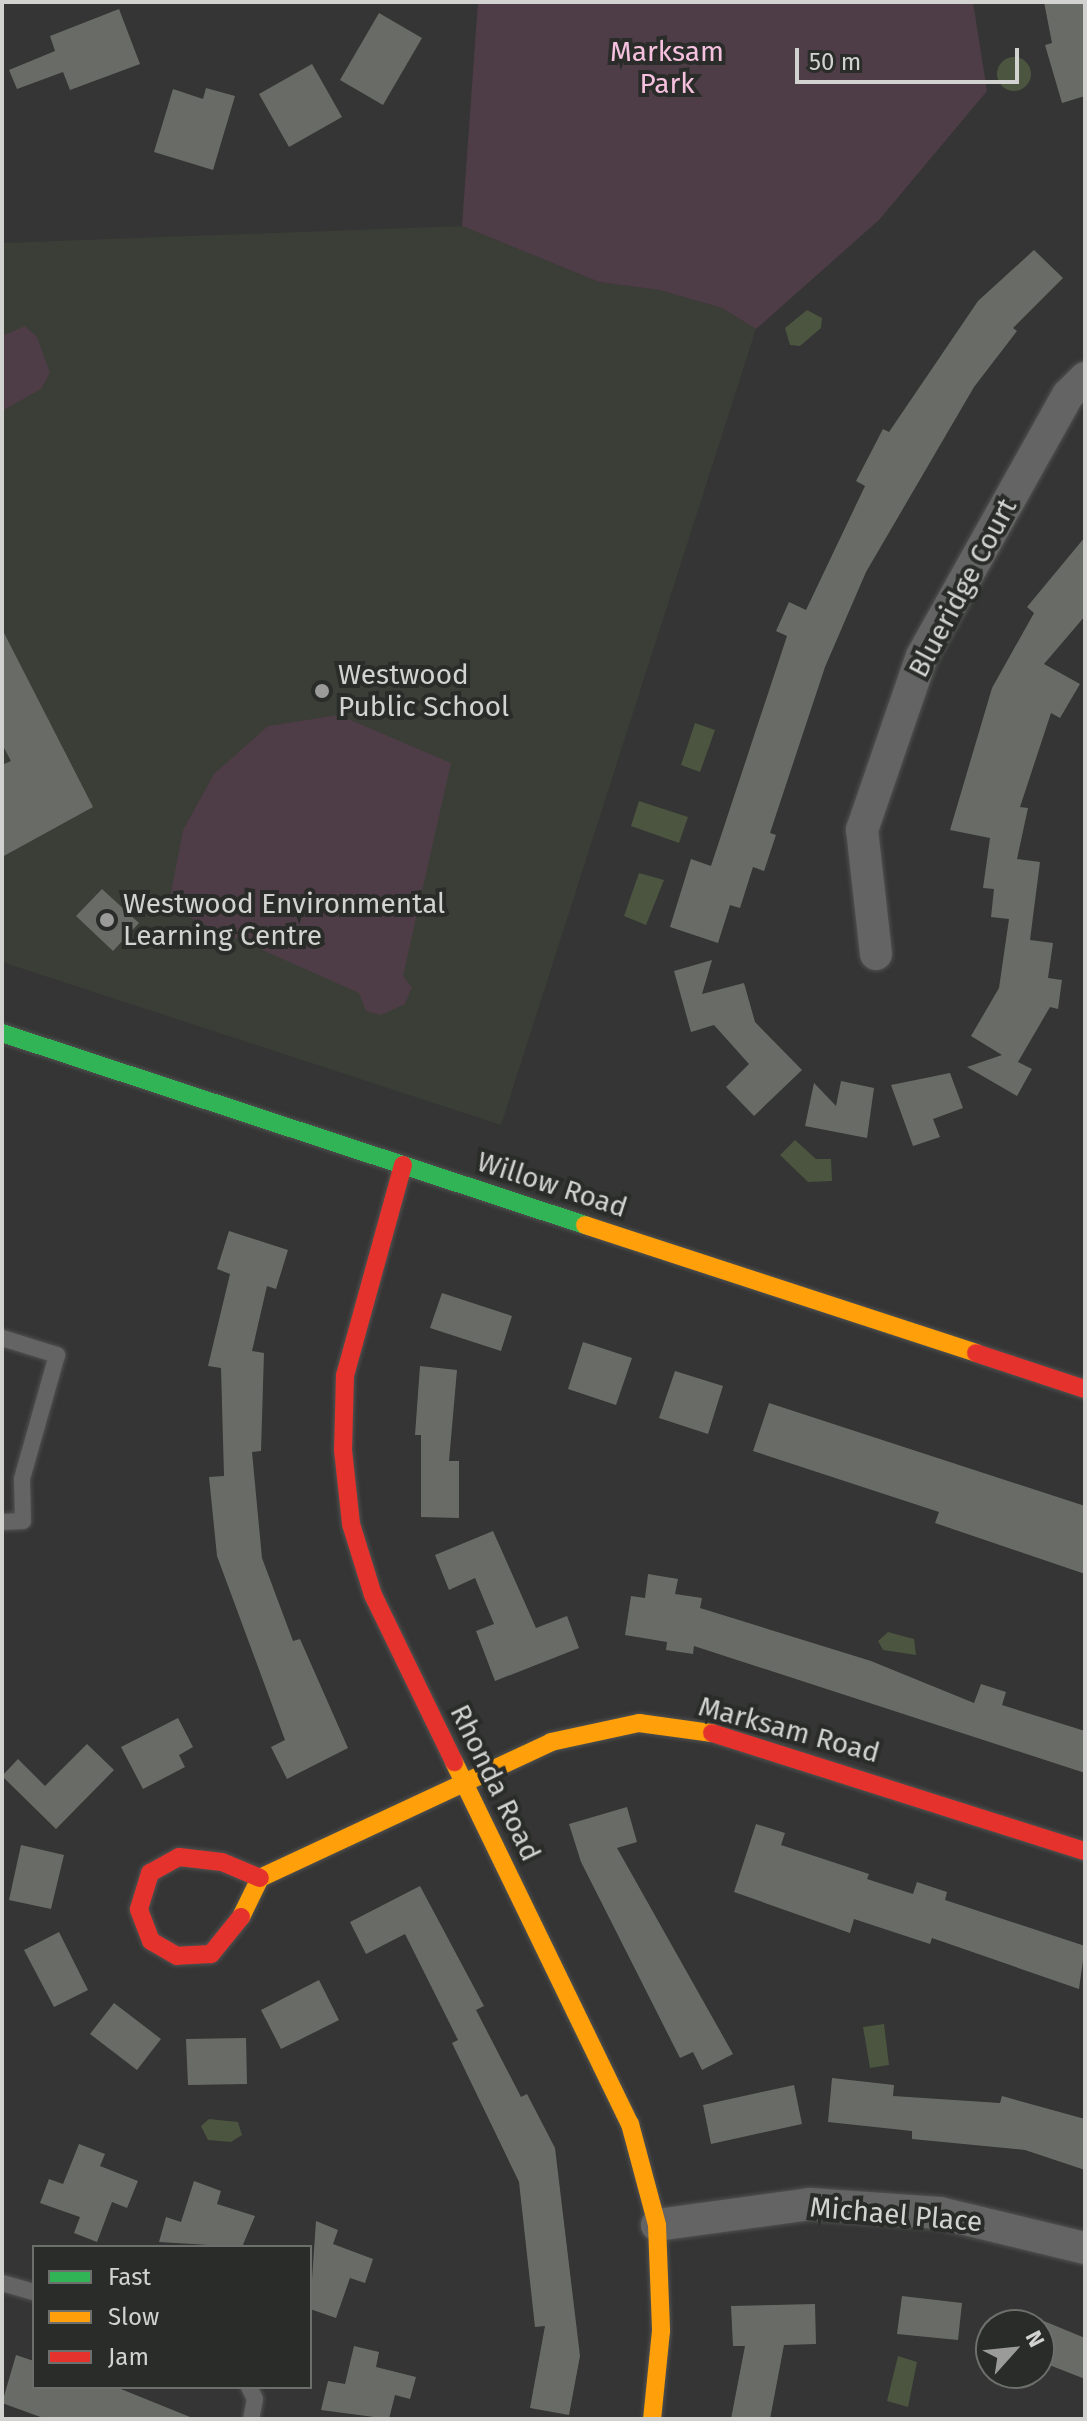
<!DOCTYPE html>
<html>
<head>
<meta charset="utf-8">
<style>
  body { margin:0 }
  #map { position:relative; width:1087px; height:2421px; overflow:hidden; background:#343534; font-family:"Fira Sans",sans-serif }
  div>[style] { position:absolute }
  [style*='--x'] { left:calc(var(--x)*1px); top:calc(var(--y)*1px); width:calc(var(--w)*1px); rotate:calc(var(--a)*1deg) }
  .built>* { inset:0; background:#3a3e36 }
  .green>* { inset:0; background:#4e3d46 }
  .water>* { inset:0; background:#4b553f }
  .round { border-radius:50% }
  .building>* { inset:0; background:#696c66 }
  .roads { filter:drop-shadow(0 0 2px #505150) drop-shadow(0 0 2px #505150) }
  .lane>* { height:16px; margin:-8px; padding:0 8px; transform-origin:8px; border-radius:8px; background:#646464 }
  .street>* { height:32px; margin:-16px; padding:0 16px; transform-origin:16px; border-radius:16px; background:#646464 }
  .fast>* { height:18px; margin:-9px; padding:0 9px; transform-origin:9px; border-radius:9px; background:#30b455 }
  .slow>* { height:18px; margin:-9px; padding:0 9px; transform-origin:9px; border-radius:9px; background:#ff9f0a }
  .jam>* { height:18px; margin:-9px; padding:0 9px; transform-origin:9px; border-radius:9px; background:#e5322d }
  .dots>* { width:22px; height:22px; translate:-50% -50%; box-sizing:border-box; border:4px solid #2a2c29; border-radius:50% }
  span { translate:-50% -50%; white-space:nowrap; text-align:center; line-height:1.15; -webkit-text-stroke:8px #2a2c29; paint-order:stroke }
  .park-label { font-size:28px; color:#f6c1de }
  .street-label { font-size:28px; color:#d2d3d1 }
  .poi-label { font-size:28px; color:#d2d3d1 }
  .left { translate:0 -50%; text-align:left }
  .frame { position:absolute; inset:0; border:4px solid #d2d3d1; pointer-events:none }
  .legend { position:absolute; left:32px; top:2245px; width:280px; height:144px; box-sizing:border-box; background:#2a2c29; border:2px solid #6d6f6c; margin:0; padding:10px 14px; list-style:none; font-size:24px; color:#d2d3d1 }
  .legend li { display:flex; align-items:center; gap:16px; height:40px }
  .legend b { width:40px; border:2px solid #6d6f6c }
  .north { position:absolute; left:975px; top:2309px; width:80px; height:80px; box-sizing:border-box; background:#2a2c29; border:2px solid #6d6f6c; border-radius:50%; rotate:63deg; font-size:22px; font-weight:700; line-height:32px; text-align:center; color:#d2d3d1 }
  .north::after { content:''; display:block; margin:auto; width:28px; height:36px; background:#9b9c9a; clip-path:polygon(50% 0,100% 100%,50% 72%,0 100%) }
  .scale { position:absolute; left:795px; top:48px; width:224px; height:36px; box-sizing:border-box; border:4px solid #d2d3d1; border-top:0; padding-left:10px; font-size:24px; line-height:28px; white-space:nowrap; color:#d2d3d1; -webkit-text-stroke:6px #2a2c29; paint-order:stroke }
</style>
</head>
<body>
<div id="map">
  <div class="built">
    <div style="clip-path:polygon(462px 226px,599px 282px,659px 290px,722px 308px,756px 329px,501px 1125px,2px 962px,2px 243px)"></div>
  </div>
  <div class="green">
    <div style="clip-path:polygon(478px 2px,973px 2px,987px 91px,879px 220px,756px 329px,722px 308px,659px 290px,599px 282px,462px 226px)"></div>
    <div style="clip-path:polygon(25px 326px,37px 337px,50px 373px,41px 389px,2px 411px,2px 336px)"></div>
    <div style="clip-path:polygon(339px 715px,451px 763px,403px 976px,412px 987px,405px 1004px,381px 1015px,366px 1011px,359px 993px,168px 908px,183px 830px,214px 774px,268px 726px)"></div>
  </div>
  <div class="water">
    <div class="round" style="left:997px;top:57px;width:34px;height:34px"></div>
    <div style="clip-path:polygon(807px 310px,822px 318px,821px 328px,800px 346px,790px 345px,785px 328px)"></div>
    <div style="clip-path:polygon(695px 723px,715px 730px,700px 772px,681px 765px)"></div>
    <div style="clip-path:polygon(639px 801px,688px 817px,679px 843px,631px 826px)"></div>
    <div style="clip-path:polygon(639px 873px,664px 880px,646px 925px,624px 916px)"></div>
    <div style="clip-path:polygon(795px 1140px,816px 1159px,831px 1159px,832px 1181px,808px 1182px,780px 1155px)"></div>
    <div style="clip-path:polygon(888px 1632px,914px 1639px,916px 1655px,883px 1650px,878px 1641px)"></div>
    <div style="clip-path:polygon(884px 2024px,889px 2065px,870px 2068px,863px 2027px)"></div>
    <div style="clip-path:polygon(209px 2119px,238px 2122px,242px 2135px,231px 2142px,208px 2140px,201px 2126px)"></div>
    <div style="clip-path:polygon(898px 2356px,917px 2362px,908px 2407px,887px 2401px)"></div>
  </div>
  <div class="building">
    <div style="clip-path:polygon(1044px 2px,1085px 2px,1085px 96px,1062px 103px,1045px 45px,1052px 43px)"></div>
    <div style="clip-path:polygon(119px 9px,140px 64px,70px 90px,63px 72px,17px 89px,9px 70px,55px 51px,50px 36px)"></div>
    <div style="clip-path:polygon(379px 13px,422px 38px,383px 105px,340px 80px)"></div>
    <div style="clip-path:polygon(312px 64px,342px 117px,289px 147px,259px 94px)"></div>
    <div style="clip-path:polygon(206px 88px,235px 96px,213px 170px,154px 152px,173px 89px,203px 99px)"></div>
    <div style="clip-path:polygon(1034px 250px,1063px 278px,1013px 328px,1017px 331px,974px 387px,866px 572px,825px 667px,770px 833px,776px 835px,764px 871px,753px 867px,740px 908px,730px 905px,718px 943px,670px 927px,691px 859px,711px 866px,787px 636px,776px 631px,789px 602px,806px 610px,865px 486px,856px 481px,883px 429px,889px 432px,978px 301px)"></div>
    <div style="clip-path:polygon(1085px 537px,1085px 616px,1044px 664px,1080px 684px,1060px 718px,1051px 713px,1020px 807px,1028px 808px,1017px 859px,1040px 862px,1030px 940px,1053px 943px,1048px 978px,1062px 980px,1058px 1009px,1050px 1007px,1018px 1062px,1032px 1069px,1017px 1096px,967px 1067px,1002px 1055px,971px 1036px,999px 988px,1009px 919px,991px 917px,994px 889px,983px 888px,990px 838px,950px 830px,992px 688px,1034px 613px,1027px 607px)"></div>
    <div style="clip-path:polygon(2px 629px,93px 807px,2px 857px,2px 765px,11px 761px,2px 744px)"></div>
    <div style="clip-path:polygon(102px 889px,139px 923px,113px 951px,76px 916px)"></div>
    <div style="clip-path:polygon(712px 960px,702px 994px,744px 983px,755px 1022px,802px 1070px,754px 1116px,726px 1087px,749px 1064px,714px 1025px,691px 1032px,674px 971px)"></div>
    <div style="clip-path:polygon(950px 1073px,963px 1108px,933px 1119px,940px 1137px,913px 1146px,891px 1085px)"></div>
    <div style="clip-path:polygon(841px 1081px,874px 1088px,867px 1138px,805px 1126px,814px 1083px,836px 1106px)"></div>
    <div style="clip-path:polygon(229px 1231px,288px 1250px,276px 1289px,267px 1286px,252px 1351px,264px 1353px,261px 1451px,252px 1452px,262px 1558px,293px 1641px,300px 1639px,348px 1748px,287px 1779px,271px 1747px,285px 1740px,217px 1556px,209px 1477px,224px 1476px,221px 1368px,208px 1366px,230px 1274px,217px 1269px)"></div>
    <div style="clip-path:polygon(442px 1293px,512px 1316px,501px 1351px,430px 1328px)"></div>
    <div style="clip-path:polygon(583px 1342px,632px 1358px,616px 1405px,568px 1389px)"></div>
    <div style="clip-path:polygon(420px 1366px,457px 1370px,449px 1461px,459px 1461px,459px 1518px,421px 1517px,421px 1435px,415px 1435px)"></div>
    <div style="clip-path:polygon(675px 1371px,723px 1386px,708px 1434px,659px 1418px)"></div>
    <div style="clip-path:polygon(769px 1403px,1085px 1506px,1085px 1574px,935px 1523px,939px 1512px,753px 1451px)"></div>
    <div style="clip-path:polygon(493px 1531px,536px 1628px,567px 1616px,579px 1648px,495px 1681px,476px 1631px,494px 1624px,475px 1578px,449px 1590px,435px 1555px)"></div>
    <div style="clip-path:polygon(648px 1574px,678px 1579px,675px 1594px,702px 1598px,700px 1608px,871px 1661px,974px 1703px,981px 1684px,1006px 1692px,1002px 1705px,1085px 1731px,1085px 1773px,694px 1646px,693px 1654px,666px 1650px,667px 1642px,625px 1635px,631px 1596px,645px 1598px)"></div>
    <div style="clip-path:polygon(178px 1718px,193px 1747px,179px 1755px,185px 1767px,143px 1789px,121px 1747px)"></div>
    <div style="clip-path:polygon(87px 1744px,114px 1770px,56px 1829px,2px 1776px,18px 1759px,45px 1786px)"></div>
    <div style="clip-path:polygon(627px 1807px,637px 1842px,617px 1848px,733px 2054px,702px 2070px,693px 2052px,680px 2058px,581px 1862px,569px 1824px)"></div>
    <div style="clip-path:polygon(756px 1824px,785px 1833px,781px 1845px,869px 1874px,867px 1879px,913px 1894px,917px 1882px,947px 1892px,945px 1900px,1085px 1946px,1079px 1989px,932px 1938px,930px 1944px,854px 1919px,850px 1933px,734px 1892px)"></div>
    <div style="clip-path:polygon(21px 1845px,64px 1855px,51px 1909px,9px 1900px)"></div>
    <div style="clip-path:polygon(420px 1886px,484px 2006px,476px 2010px,521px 2097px,527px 2094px,555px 2148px,580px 2356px,569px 2415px,530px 2408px,545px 2326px,535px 2327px,519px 2182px,452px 2043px,458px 2040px,405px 1934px,366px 1954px,350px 1922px)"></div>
    <div style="clip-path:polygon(59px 1932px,88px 1990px,54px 2007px,24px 1950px)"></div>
    <div style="clip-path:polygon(319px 1980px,339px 2020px,281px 2049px,261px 2010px)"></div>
    <div style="clip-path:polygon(114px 2003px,161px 2039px,137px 2070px,90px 2034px)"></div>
    <div style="clip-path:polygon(246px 2038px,247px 2084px,188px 2085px,186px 2039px)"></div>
    <div style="clip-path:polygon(832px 2078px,894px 2085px,893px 2096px,1000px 2103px,1002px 2096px,1085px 2119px,1085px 2170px,1025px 2150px,912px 2139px,912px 2131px,828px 2122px)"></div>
    <div style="clip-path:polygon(794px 2085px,802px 2124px,711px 2144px,703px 2105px)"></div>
    <div style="clip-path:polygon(79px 2144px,105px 2154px,100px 2166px,138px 2181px,127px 2208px,112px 2202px,97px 2242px,74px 2233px,80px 2217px,40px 2203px,49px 2179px,63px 2184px)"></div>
    <div style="clip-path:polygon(194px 2181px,221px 2191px,217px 2204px,255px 2216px,242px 2247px,159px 2242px,166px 2217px,181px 2222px)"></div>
    <div style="clip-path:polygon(316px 2221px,338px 2230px,333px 2244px,373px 2259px,365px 2283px,350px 2278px,336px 2318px,310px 2309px)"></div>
    <div style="clip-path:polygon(902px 2296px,962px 2303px,958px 2340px,897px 2334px)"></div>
    <div style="clip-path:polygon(815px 2304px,816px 2344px,784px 2345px,770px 2419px,731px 2419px,745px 2346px,733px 2346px,731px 2306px)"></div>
    <div style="clip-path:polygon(1039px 2319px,1085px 2338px,1085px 2379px,1039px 2361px)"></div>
    <div style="clip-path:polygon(354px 2346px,379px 2352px,376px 2367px,416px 2377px,410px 2399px,395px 2395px,389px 2419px,321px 2410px,328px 2381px,345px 2384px)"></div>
    <div style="clip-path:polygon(16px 2355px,34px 2361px,34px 2387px,116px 2387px,195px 2419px,46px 2419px,2px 2403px)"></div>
  </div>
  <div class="roads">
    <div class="lane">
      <div style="--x:2;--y:1338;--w:58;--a:17.2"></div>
      <div style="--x:57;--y:1355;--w:129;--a:105.8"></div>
      <div style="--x:22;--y:1479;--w:42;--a:88.6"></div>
      <div style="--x:23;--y:1521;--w:21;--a:177"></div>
      <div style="--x:2;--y:2283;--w:33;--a:16"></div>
      <div style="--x:249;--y:2387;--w:13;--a:63"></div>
      <div style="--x:255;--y:2399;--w:20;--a:101"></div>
    </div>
    <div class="street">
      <div style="--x:876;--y:954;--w:125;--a:-96.4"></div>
      <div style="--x:862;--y:830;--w:184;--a:-71"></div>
      <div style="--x:922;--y:656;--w:299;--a:-60.8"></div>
      <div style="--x:1068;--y:395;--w:24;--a:-45"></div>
      <div style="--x:657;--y:2225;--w:154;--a:-7.8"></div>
      <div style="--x:810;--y:2204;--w:130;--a:4"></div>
      <div style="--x:940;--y:2213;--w:149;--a:13.6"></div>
    </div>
    <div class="fast">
      <div style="--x:2;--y:1033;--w:614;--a:18.23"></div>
    </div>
    <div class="slow">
      <div style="--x:585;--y:1225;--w:411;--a:18.1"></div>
      <div style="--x:454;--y:1762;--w:403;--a:64.1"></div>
      <div style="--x:630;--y:2124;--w:105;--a:75"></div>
      <div style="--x:657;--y:2225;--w:106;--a:87.8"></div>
      <div style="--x:661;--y:2331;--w:88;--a:95.8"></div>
      <div style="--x:241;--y:1917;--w:43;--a:-64"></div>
      <div style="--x:260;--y:1878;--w:321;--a:-25"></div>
      <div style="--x:551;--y:1742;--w:90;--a:-12.2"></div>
      <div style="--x:639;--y:1723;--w:74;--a:7.8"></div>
    </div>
    <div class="jam">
      <div style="--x:403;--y:1165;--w:218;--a:105.4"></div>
      <div style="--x:345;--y:1375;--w:75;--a:91.5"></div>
      <div style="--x:343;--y:1450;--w:74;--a:83.8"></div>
      <div style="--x:351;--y:1524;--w:74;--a:72.8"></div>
      <div style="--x:373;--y:1595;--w:186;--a:64.1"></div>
      <div style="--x:976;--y:1353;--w:115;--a:18.3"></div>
      <div style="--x:712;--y:1733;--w:391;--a:17.6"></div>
      <div style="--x:241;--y:1917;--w:48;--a:129"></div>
      <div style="--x:211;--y:1954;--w:34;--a:177"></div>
      <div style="--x:177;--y:1956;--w:30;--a:-150"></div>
      <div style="--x:151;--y:1941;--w:34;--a:-111"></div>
      <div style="--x:139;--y:1909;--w:38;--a:-73"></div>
      <div style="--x:150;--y:1873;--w:33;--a:-29"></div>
      <div style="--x:179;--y:1857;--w:43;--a:6.6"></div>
      <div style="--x:222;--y:1862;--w:41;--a:22.8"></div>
    </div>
  </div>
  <div class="dots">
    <div style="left:322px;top:691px;background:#9b9c9a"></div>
    <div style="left:107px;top:920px;background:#9b9c9a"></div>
  </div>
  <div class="park-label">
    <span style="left:667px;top:68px">Marksam<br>Park</span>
  </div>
  <div class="street-label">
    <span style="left:963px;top:588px;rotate:-62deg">Blueridge Court</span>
    <span style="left:552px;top:1185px;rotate:18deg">Willow Road</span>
    <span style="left:789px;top:1730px;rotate:15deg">Marksam Road</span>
    <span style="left:495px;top:1783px;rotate:64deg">Rhonda Road</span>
    <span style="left:896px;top:2215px;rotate:5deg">Michael Place</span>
  </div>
  <div class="poi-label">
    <span class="left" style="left:338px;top:691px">Westwood<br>Public School</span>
    <span class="left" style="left:123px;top:920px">Westwood Environmental<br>Learning Centre</span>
  </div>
  <div class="frame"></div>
  <ul class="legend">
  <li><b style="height:10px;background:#30b455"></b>Fast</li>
  <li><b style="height:10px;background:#ff9f0a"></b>Slow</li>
  <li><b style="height:10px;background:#e5322d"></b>Jam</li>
  </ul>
  <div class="north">N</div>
  <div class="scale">50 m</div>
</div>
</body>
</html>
